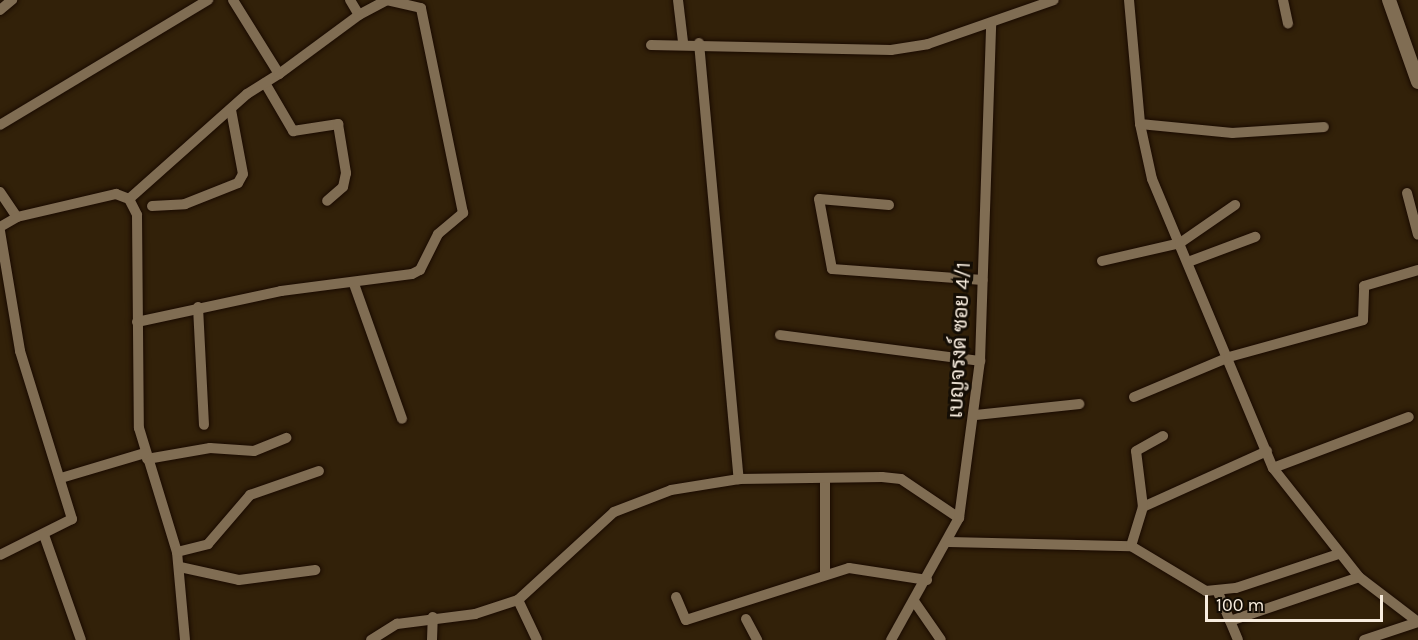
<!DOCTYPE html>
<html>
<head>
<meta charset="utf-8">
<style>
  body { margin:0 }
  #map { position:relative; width:1418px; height:640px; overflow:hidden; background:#322109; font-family:Karla,Sarabun,sans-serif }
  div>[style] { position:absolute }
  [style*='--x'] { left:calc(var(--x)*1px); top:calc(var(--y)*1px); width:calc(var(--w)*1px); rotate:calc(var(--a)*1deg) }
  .roads { filter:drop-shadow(0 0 2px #190a00) drop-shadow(0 0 2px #190a00) }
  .minor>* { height:10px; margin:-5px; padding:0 5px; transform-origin:5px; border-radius:5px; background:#806d53 }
  .tertiary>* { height:14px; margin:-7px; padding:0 7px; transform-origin:7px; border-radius:7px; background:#806d53 }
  span { translate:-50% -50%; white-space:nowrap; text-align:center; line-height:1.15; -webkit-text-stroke:6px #140d04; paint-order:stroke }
  .street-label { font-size:21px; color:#f8eddf }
  .scale { position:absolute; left:1205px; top:595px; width:178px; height:27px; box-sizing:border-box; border:3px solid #f8eddf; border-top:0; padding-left:8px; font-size:18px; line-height:21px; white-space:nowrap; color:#f8eddf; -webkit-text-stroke:4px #140d04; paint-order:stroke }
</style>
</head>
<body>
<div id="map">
  <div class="roads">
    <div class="minor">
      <div style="--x:350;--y:0;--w:17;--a:59"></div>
      <div style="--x:678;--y:0;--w:42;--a:83.2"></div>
      <div style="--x:1129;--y:0;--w:124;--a:84.9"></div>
      <div style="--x:1140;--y:124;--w:56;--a:77.7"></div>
      <div style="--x:1152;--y:179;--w:313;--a:67.3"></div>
      <div style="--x:1273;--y:468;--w:139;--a:51.7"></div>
      <div style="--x:1359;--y:577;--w:74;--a:37.3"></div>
      <div style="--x:1283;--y:0;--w:24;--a:78"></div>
      <div style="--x:0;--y:10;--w:16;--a:-40"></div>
      <div style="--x:699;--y:43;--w:438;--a:84.8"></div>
      <div style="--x:651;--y:45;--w:240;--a:1.2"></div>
      <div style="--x:891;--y:50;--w:37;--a:-9"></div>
      <div style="--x:928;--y:44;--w:133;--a:-19.2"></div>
      <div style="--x:265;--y:83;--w:56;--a:59.7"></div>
      <div style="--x:293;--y:131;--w:46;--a:-8.8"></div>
      <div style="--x:338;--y:124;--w:50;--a:80.7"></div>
      <div style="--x:346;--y:173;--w:14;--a:102"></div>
      <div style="--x:343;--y:187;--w:21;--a:139"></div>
      <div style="--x:1140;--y:124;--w:93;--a:5.5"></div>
      <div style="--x:1233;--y:133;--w:91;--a:-3.8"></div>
      <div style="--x:0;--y:125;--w:243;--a:-31"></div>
      <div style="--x:0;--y:192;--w:30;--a:56"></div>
      <div style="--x:17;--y:217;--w:102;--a:-13.1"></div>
      <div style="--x:116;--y:194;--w:14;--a:21"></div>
      <div style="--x:129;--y:199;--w:18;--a:63"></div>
      <div style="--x:137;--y:215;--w:213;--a:89.5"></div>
      <div style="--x:139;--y:428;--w:130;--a:73"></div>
      <div style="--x:177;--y:552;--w:88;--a:84.8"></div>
      <div style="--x:1407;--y:193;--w:43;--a:75.3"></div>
      <div style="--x:129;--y:199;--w:158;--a:-41.7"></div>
      <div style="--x:247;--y:94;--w:38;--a:-32"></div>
      <div style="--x:279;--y:74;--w:87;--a:-121.9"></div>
      <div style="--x:889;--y:205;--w:70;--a:-175.1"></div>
      <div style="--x:819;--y:199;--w:71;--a:79.5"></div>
      <div style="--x:832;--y:269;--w:151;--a:4.2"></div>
      <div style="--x:152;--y:206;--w:33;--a:-3"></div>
      <div style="--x:185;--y:204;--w:57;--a:-21.6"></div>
      <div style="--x:238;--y:183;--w:10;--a:-61"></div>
      <div style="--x:243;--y:174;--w:65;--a:-100.6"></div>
      <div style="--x:0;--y:227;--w:20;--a:-30"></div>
      <div style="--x:0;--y:231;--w:122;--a:80.5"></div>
      <div style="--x:20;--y:351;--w:176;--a:72.8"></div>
      <div style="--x:72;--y:519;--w:80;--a:153.4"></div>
      <div style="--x:1102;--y:261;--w:80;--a:-13"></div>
      <div style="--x:1180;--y:243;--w:67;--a:-34.6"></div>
      <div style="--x:1188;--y:262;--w:72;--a:-20.5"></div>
      <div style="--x:354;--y:284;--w:143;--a:70.4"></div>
      <div style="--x:198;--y:307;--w:118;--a:87.1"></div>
      <div style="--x:137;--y:322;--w:147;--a:-12.1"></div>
      <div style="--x:281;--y:291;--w:132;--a:-7.4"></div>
      <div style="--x:412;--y:274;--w:9;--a:-27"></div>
      <div style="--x:420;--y:270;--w:40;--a:-63.4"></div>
      <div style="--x:438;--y:234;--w:33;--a:-40"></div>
      <div style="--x:463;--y:213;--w:209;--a:-101.6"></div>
      <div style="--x:421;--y:8;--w:35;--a:-167"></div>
      <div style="--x:387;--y:0;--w:32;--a:152"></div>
      <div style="--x:359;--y:15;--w:99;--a:143.6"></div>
      <div style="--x:780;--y:335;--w:202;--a:7.4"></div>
      <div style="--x:1134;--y:397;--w:103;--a:-22.8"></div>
      <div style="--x:1229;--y:357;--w:139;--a:-15.4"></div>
      <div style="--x:1363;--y:320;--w:34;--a:-88"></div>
      <div style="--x:1364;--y:286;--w:56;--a:-16.5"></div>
      <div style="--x:976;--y:415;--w:104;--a:-6.1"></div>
      <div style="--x:147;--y:459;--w:64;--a:-9.9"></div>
      <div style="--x:210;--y:448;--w:44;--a:3.9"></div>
      <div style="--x:254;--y:451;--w:35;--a:-22"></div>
      <div style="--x:1273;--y:468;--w:145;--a:-20.6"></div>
      <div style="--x:61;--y:478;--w:88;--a:-16.6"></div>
      <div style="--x:825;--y:478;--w:95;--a:90"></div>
      <div style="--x:1143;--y:507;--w:136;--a:-24.3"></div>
      <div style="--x:44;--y:535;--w:111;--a:70.6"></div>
      <div style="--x:949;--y:542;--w:182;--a:1.3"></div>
      <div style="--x:1131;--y:546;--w:87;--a:31"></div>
      <div style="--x:1206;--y:591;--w:30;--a:-6"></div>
      <div style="--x:1236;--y:588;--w:108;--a:-18.3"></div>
      <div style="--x:1131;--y:546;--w:41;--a:-72.9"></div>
      <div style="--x:1143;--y:507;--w:56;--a:-97.1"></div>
      <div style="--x:1136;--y:451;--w:31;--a:-29"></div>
      <div style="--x:177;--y:552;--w:32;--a:-14"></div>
      <div style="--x:208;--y:544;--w:65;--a:-49.4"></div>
      <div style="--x:250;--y:495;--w:73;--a:-19.2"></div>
      <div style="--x:180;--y:567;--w:60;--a:12.4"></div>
      <div style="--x:239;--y:580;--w:77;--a:-7.5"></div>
      <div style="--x:1217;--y:590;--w:54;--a:67.2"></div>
      <div style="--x:676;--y:597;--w:25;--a:67"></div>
      <div style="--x:686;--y:620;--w:171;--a:-17.7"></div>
      <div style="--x:849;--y:568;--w:79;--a:8.7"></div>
      <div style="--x:518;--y:600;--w:44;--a:64.6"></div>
      <div style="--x:914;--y:601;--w:47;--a:55.3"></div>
      <div style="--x:746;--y:619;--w:24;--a:62"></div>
      <div style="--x:1230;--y:621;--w:136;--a:-18.8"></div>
      <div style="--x:371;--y:640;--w:31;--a:-32"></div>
      <div style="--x:397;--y:624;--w:79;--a:-7.3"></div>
      <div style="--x:475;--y:614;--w:45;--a:-18"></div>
      <div style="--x:518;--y:600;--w:130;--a:-42.5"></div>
      <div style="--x:614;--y:512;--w:61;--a:-21.1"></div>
      <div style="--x:671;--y:490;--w:69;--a:-9.2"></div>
      <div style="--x:739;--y:479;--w:143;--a:-0.8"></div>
      <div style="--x:882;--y:477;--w:19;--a:6"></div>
      <div style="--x:901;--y:479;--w:70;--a:33.9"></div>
      <div style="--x:432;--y:640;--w:23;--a:-88"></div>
      <div style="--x:891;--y:640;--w:140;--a:-60.9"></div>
      <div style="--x:959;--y:518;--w:158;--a:-82.4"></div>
      <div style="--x:980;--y:361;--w:338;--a:-88.1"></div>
      <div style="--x:1364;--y:640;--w:57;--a:-18.4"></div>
    </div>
    <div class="tertiary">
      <div style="--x:1389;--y:0;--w:87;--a:70.5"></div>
    </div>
  </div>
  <div class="street-label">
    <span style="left:959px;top:340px;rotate:-87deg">เบญจรงด์ ซอย 4/1</span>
  </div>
  <div class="scale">100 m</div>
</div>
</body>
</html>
